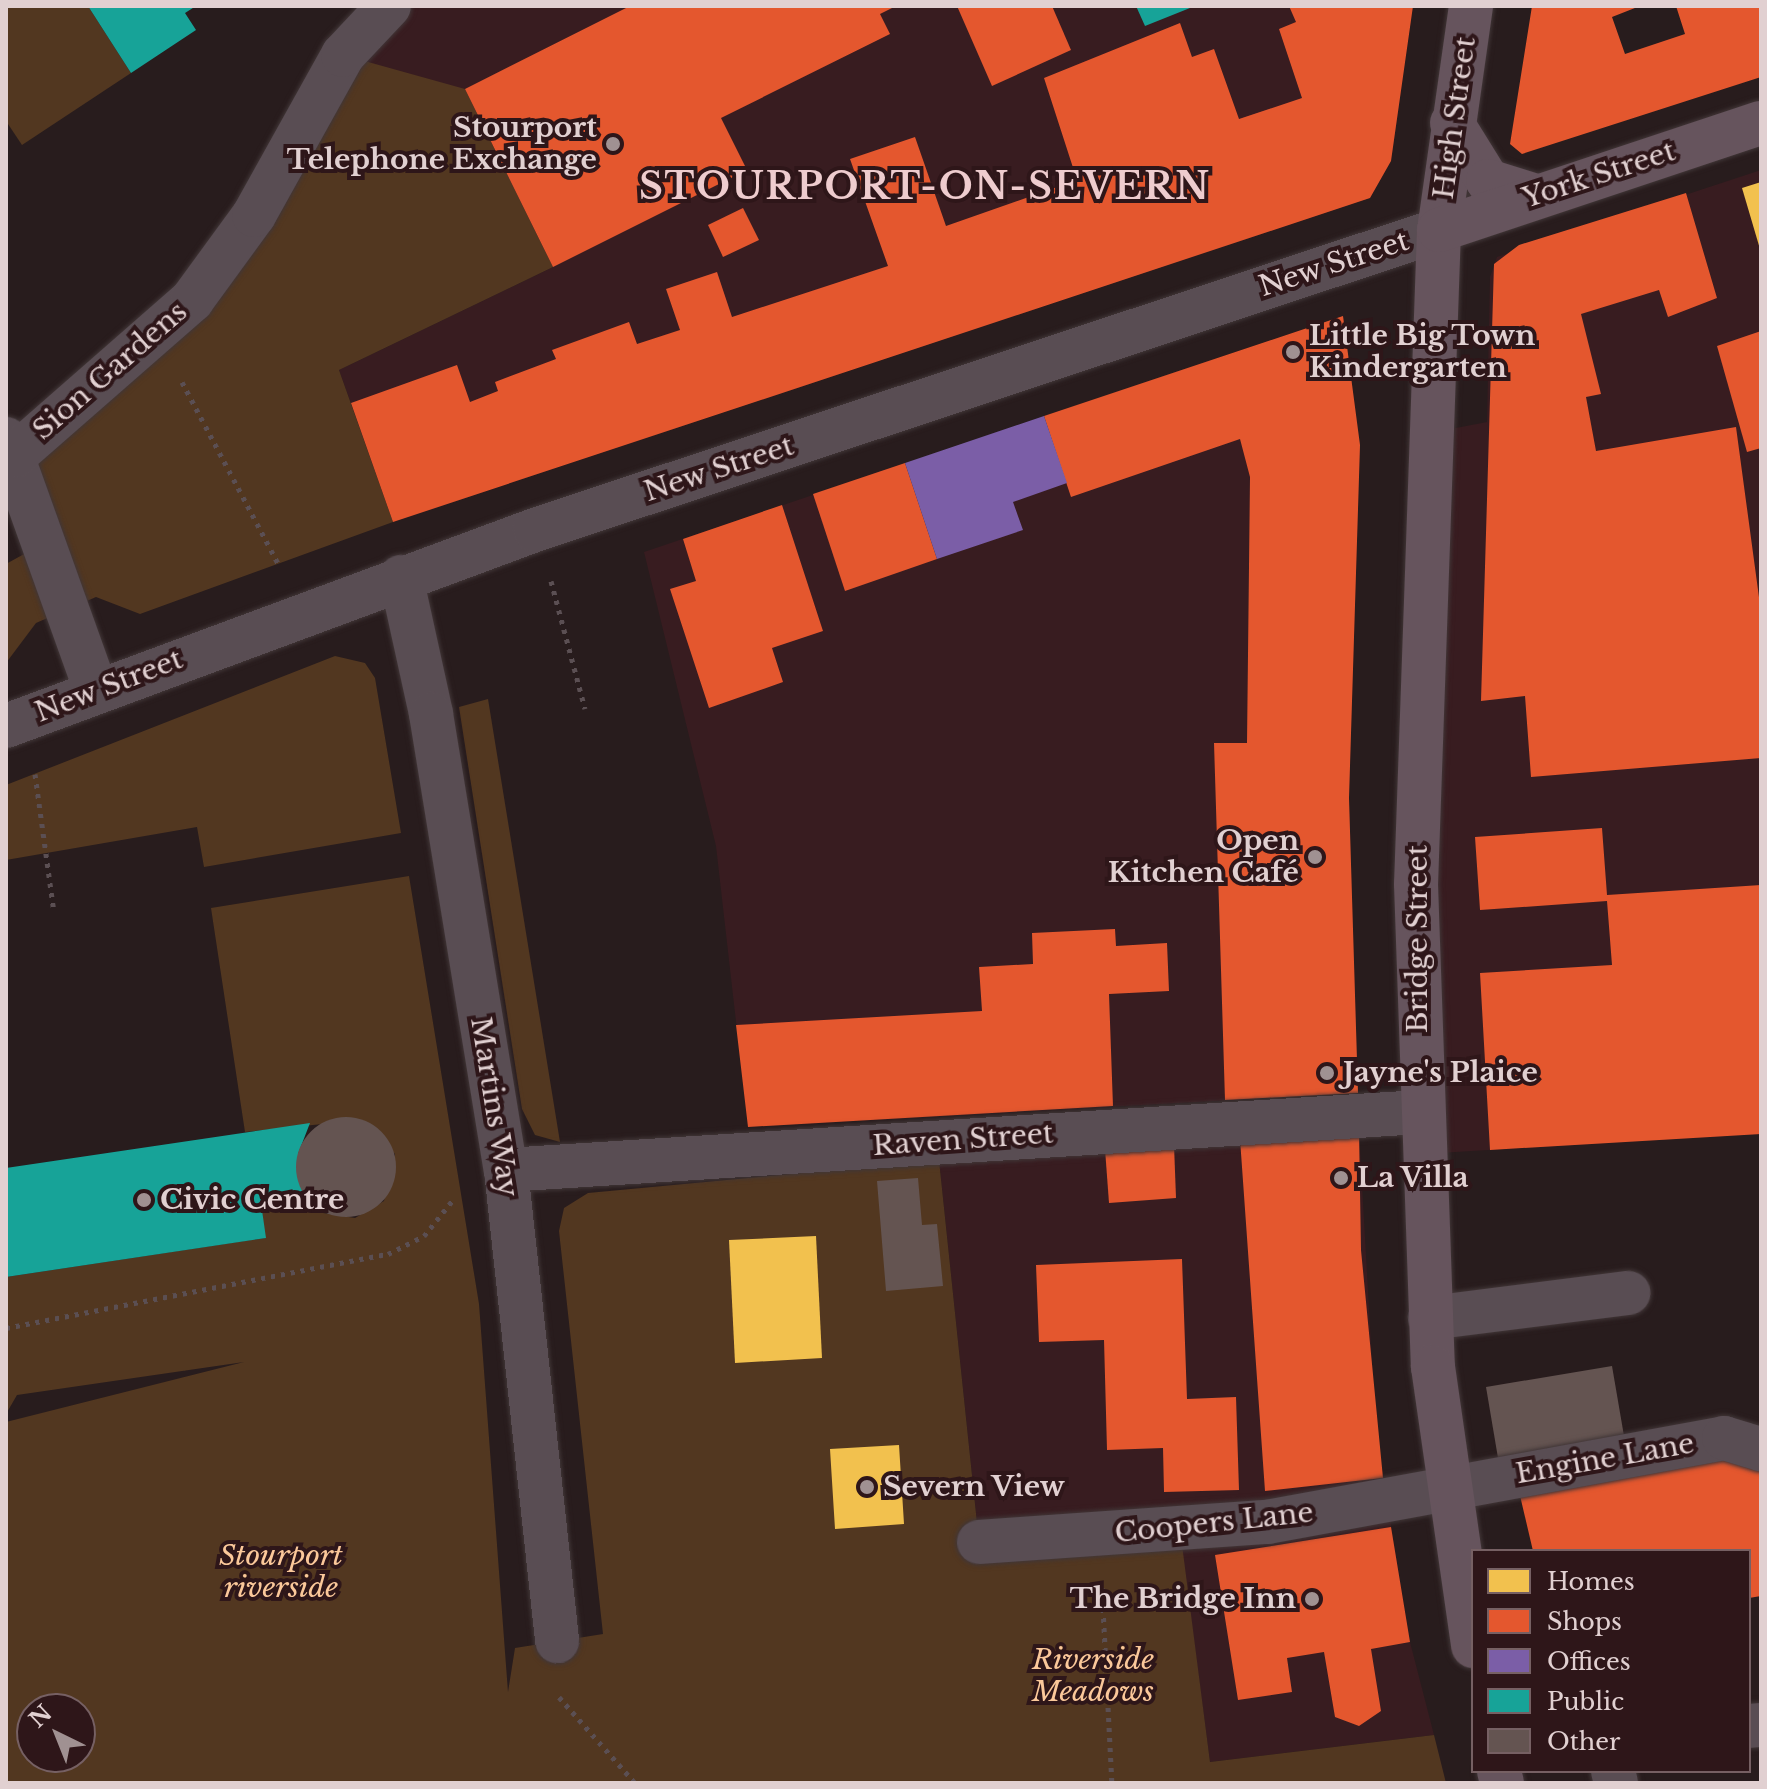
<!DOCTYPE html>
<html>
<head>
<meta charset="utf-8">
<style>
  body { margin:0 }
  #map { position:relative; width:1767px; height:1789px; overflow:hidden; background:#281c1d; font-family:"Libre Baskerville",serif }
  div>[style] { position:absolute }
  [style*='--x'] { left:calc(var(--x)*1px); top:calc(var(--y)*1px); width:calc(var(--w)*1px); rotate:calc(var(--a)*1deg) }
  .built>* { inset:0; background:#381c20 }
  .green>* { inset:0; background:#523720 }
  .homes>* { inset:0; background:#f2c14e }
  .shops>* { inset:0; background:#e4572e }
  .offices>* { inset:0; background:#7b5ea7 }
  .public>* { inset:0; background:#17a398 }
  .building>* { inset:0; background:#645451 }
  .round { border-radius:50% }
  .path>* { height:5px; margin-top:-2.5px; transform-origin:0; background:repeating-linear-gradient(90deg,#5b4f53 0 4px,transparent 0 10px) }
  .roads { filter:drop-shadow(0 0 2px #413637) drop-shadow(0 0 2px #413637) }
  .minor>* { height:44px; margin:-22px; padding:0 22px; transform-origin:22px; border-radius:22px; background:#594d53 }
  .major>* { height:44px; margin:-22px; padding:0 22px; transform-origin:22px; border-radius:22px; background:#66545d }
  .dots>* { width:22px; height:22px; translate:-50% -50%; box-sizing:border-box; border:4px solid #2e1619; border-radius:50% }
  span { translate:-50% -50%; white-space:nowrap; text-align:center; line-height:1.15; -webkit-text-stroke:8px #2e1619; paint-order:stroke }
  .street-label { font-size:28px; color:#e1d0d1 }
  .poi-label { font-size:28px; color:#e1d0d1; font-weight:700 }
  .right { translate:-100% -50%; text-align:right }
  .left { translate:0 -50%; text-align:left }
  .park-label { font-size:28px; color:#fbc89a; font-style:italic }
  .district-label { font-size:36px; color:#eeccce; font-weight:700; letter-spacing:2px }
  .frame { position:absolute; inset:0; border:8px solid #e1d0d1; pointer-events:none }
  .legend { position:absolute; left:1471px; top:1549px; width:280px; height:224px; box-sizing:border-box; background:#2e1619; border:2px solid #766063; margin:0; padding:10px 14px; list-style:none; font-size:24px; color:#e1d0d1 }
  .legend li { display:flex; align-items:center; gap:16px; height:40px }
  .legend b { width:40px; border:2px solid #766063 }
  .north { position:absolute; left:16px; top:1693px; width:80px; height:80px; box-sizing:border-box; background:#2e1619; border:2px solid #766063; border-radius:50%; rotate:317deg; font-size:22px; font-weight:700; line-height:32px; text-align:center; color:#e1d0d1 }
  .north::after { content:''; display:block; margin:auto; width:28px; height:36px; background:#a09192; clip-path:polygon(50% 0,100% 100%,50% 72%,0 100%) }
</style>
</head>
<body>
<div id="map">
  <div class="built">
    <div style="clip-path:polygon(389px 6px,1413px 6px,1391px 161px,1370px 198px,393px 522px,339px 370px,553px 267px,343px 55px)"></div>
    <div style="clip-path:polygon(1761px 170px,1761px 1134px,1422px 1154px,1430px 433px,1487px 422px,1490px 277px,1497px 257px)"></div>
    <div style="clip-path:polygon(1343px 316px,1360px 445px,1349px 798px,1358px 1093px,748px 1127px,716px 846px,644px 552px)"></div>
    <div style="clip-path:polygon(1359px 1131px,1376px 1433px,1410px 1642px,1434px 1735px,1210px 1762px,1179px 1529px,979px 1542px,939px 1160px)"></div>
  </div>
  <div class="green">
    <div style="clip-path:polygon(6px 6px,88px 6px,131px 73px,22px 145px,6px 121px)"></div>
    <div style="clip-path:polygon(343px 55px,465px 89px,553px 267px,339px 370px,393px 522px,140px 614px,96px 597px,36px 623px,6px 663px,6px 564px,44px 543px,14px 456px,115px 374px)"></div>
    <div style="clip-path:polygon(335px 656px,365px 663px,375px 678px,401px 833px,204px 867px,197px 827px,6px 860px,6px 785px)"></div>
    <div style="clip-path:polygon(488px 699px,560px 1142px,535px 1135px,522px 1109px,459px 707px)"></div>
    <div style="clip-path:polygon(evenodd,409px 876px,479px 1304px,508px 1692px,515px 1648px,603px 1634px,559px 1231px,564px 1208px,588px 1193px,939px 1160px,979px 1542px,1180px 1529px,1210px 1762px,1434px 1735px,1446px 1783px,6px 1783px,6px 1422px,244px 1362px,17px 1395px,6px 1414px,6px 1277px,265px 1238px,261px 1203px,304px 1197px,323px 1213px,355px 1218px,384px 1201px,395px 1154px,362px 1120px,245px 1132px,211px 908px,409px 876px,32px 1709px,80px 1709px,80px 1757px,32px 1757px,32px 1709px)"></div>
  </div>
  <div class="homes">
    <div style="clip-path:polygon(1761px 182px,1761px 249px,1760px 249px,1742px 188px)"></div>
    <div style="clip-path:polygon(816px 1236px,822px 1358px,735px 1363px,729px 1240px)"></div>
    <div style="clip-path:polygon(899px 1445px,904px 1524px,835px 1529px,830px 1449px)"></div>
  </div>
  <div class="shops">
    <div style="clip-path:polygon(630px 6px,896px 6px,880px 14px,890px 34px,721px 118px,747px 170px,553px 267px,465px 89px)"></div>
    <div style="clip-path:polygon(957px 6px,1052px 6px,1071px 50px,992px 86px)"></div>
    <div style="clip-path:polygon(1289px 6px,1413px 6px,1391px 161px,1370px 198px,393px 522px,351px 403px,457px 365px,470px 402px,498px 391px,495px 382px,556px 359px,552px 350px,629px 322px,637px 344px,680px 330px,666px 289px,717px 272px,732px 317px,888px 266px,850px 159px,915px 137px,946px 226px,1077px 180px,1044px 78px,1180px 23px,1192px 57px,1214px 49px,1239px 119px,1302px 98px,1279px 29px,1296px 22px)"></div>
    <div style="clip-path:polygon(1532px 6px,1640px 6px,1612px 17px,1625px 54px,1685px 34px,1676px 6px,1761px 6px,1761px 77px,1522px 154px,1510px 144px)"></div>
    <div style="clip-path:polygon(1686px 193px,1717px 298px,1668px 317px,1659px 290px,1581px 314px,1601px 394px,1586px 397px,1596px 451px,1736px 427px,1761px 612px,1761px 758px,1531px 777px,1525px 696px,1481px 701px,1494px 264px,1519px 245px)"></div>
    <div style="clip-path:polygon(743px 208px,759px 240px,723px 257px,708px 225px)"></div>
    <div style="clip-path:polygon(1343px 316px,1360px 445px,1349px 798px,1358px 1093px,1225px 1100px,1214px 743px,1247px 743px,1250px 477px,1240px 439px,1071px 497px,1044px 416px)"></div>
    <div style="clip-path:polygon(1761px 331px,1761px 448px,1747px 452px,1717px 346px)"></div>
    <div style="clip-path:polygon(905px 463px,937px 559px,845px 591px,813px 494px)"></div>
    <div style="clip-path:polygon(782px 505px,823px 631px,772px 648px,783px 682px,709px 708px,670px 589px,696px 581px,683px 539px)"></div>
    <div style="clip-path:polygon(1602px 828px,1607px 895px,1761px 885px,1761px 1134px,1490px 1150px,1480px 973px,1612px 965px,1607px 901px,1480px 910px,1475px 837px)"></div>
    <div style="clip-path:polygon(1115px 929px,1116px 946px,1167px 943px,1169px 991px,1109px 994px,1113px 1106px,748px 1127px,736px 1025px,982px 1011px,979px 967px,1033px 964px,1032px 933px)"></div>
    <div style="clip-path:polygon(1359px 1131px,1361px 1250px,1383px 1478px,1265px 1491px,1240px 1139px)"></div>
    <div style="clip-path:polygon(1174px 1145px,1176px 1198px,1109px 1203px,1105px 1149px)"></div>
    <div style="clip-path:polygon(1182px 1259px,1187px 1399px,1236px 1397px,1239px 1490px,1164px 1492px,1163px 1448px,1107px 1450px,1104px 1340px,1039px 1342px,1036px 1265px)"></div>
    <div style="clip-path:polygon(1717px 1446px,1761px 1460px,1761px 1596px,1749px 1598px,1749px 1551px,1533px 1551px,1518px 1487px)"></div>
    <div style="clip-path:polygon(1391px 1527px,1410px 1642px,1371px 1649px,1381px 1711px,1359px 1726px,1335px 1717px,1324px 1652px,1287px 1658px,1292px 1692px,1238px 1700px,1215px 1555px)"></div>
  </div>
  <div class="offices">
    <div style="clip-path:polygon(1044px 416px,1067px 483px,1013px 502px,1023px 530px,937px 559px,905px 463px)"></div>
  </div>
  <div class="public">
    <div style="clip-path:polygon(88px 6px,196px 6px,185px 13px,196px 30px,131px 73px)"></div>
    <div style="clip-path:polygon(1136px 6px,1195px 6px,1145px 26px)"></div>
    <div style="clip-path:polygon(310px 1123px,298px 1154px,304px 1197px,261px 1203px,266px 1238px,6px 1277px,6px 1168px)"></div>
  </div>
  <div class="building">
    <div class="round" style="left:296px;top:1117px;width:100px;height:100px"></div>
    <div style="clip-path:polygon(918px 1178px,922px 1225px,937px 1224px,943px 1286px,886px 1291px,877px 1181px)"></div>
    <div style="clip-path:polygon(1612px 1366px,1624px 1436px,1498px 1458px,1486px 1387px)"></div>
  </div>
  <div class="path">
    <div style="--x:182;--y:382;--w:209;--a:62.1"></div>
    <div style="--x:551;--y:581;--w:132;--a:75.1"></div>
    <div style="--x:35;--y:774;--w:139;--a:82.2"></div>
    <div style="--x:6;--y:1328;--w:389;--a:-11"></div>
    <div style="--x:388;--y:1254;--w:40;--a:-26.6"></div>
    <div style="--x:424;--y:1236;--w:45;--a:-51.3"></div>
    <div style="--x:1102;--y:1588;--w:195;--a:87.1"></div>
    <div style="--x:559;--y:1697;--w:115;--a:48.5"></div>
  </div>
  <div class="roads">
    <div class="minor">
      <div style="--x:6;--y:439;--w:268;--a:70.3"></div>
      <div style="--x:14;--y:456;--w:237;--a:-41.2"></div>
      <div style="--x:192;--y:300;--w:105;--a:-53.9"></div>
      <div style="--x:254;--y:215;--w:183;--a:-60.9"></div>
      <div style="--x:343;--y:55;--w:67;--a:-46.8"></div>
      <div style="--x:401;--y:577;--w:140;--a:77.6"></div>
      <div style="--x:431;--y:714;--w:462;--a:80.7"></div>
      <div style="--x:506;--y:1170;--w:474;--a:83.8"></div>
      <div style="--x:6;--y:726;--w:564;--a:-20.33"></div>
      <div style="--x:535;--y:530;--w:952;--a:-18.36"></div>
      <div style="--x:506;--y:1170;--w:916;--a:-3.63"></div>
      <div style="--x:1430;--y:1318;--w:200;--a:-7.2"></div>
      <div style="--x:979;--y:1542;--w:289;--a:-4"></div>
      <div style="--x:1267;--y:1522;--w:465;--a:-10.4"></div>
      <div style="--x:1724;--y:1438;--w:39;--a:17"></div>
      <div style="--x:1749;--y:1726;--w:12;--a:-5"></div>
      <div style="--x:1613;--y:1771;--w:12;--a:76"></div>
    </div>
    <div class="major">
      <div style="--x:1471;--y:6;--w:226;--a:98.1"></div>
      <div style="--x:1439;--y:230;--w:654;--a:92.01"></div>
      <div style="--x:1416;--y:884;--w:483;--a:88"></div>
      <div style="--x:1433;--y:1367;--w:282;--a:81.8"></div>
      <div style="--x:1452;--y:123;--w:68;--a:58.2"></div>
      <div style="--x:1488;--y:181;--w:47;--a:17.3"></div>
      <div style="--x:1439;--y:230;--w:339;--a:-18.4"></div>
      <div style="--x:1499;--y:1771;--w:12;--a:76"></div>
    </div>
  </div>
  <div class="dots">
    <div style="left:613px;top:144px;background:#a09192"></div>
    <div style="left:1293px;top:352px;background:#a09192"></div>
    <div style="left:1315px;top:857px;background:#a09192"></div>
    <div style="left:1327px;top:1073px;background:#a09192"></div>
    <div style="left:1341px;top:1178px;background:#a09192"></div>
    <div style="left:144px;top:1200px;background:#a09192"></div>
    <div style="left:867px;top:1487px;background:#a09192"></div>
    <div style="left:1312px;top:1599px;background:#a09192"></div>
  </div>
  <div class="street-label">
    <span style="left:1455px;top:118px;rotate:-82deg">High Street</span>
    <span style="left:1599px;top:175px;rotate:-18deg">York Street</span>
    <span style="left:1334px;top:264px;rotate:-18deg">New Street</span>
    <span style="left:110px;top:371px;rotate:-41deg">Sion Gardens</span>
    <span style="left:719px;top:469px;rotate:-18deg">New Street</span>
    <span style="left:109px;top:686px;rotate:-21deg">New Street</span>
    <span style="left:1418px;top:939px;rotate:-90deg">Bridge Street</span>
    <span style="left:494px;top:1107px;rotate:81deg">Martins Way</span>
    <span style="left:963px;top:1140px;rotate:-4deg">Raven Street</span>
    <span style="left:1605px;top:1459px;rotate:-10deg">Engine Lane</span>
    <span style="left:1214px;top:1523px;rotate:-6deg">Coopers Lane</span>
  </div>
  <div class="poi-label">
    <span class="right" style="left:597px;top:144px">Stourport<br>Telephone Exchange</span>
    <span class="left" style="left:1309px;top:352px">Little Big Town<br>Kindergarten</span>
    <span class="right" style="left:1299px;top:857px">Open<br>Kitchen Café</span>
    <span class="left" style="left:1343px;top:1073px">Jayne's Plaice</span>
    <span class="left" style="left:1357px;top:1178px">La Villa</span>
    <span class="left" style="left:160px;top:1200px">Civic Centre</span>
    <span class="left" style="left:883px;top:1487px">Severn View</span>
    <span class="right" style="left:1296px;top:1599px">The Bridge Inn</span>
  </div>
  <div class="park-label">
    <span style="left:281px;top:1572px">Stourport<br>riverside</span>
    <span style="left:1093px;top:1676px">Riverside<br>Meadows</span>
  </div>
  <div class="district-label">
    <span style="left:925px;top:187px">STOURPORT-ON-SEVERN</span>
  </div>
  <div class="frame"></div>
  <ul class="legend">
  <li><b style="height:22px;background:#f2c14e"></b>Homes</li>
  <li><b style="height:22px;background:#e4572e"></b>Shops</li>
  <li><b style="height:22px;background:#7b5ea7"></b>Offices</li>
  <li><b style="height:22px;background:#17a398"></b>Public</li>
  <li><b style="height:22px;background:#645451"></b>Other</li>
  </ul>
  <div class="north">N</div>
</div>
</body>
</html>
